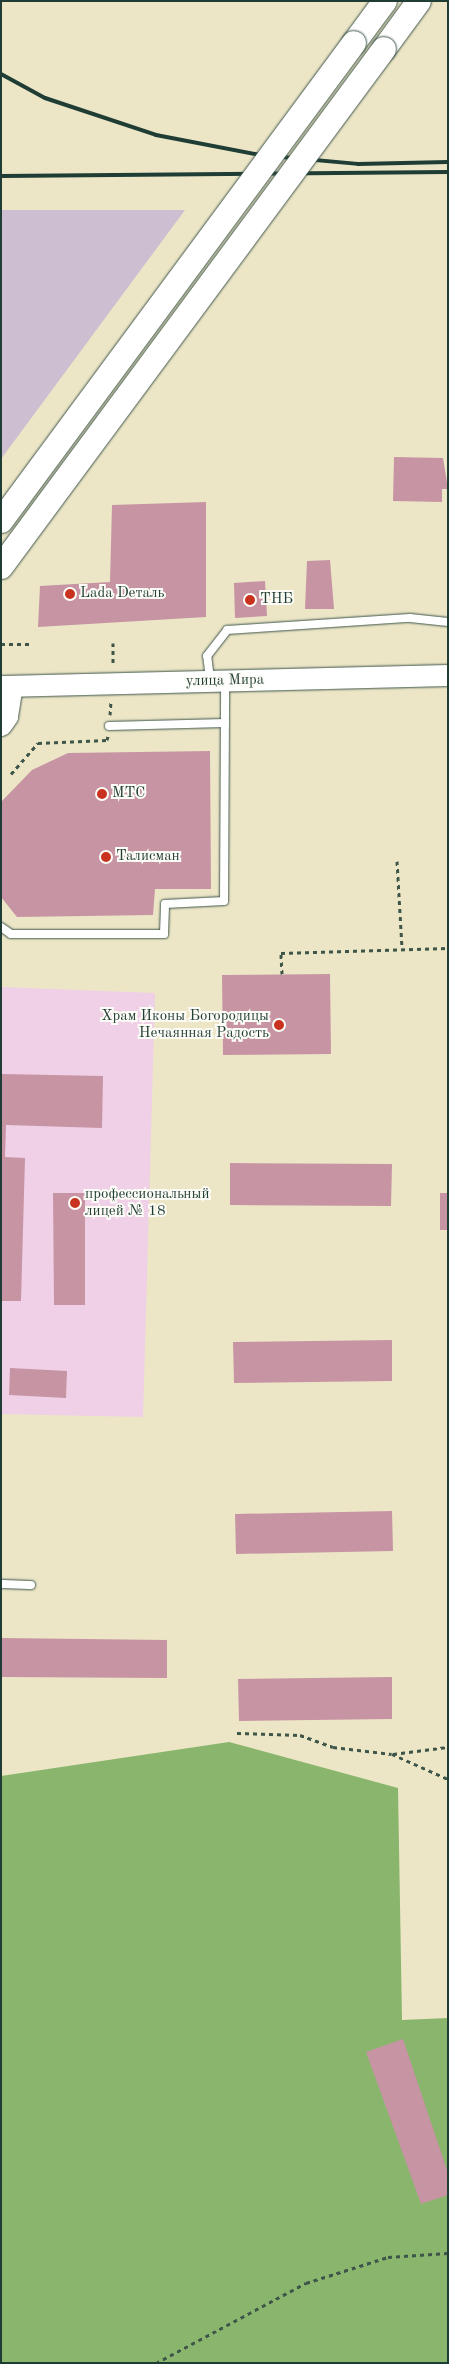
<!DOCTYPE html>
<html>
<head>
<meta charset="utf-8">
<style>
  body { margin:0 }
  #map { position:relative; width:449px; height:2364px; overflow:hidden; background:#ece6c7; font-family:"Old Standard TT",serif }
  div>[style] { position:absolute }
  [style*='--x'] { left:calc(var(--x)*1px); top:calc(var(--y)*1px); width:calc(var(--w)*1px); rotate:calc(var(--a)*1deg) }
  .built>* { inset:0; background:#efd0e6 }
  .industrial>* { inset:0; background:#cdbed2 }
  .forest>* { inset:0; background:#89b56d }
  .building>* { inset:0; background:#c794a3 }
  .path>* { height:3px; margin-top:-1.5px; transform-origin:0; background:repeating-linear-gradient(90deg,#3e564a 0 4px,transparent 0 8px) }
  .roads { filter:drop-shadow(0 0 1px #3e564a) drop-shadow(0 0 1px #3e564a) }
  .lane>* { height:8px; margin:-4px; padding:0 4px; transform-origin:4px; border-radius:4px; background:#fff }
  .secondary>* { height:21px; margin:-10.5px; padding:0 10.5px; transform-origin:10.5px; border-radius:10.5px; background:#fff }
  .primary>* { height:24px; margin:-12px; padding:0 12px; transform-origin:12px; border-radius:12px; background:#fff }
  .rail>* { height:4px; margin:-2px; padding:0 2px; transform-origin:2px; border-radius:2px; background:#1f3d34 }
  .bridges { filter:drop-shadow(0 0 1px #3e564a) drop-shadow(0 0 1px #3e564a) }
  .primary-bridge>* { height:24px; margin:-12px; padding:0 12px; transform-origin:12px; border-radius:12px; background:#fff }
  .dots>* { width:14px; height:14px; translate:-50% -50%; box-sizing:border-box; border:2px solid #fdfcf7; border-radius:50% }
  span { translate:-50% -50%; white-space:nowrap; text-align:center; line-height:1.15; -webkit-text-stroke:4px #fdfcf7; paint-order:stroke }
  .poi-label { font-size:15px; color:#1f3d34 }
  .left { translate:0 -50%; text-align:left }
  .right { translate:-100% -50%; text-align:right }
  .street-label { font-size:15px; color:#1f3d34 }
  .frame { position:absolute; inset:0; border:2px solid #1f3d34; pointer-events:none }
</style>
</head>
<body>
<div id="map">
  <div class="built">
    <div style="clip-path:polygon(1px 987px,155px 993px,143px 1417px,1px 1414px)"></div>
  </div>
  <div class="industrial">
    <div style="clip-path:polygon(1px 210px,185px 210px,1px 459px)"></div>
  </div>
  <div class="forest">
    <div style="clip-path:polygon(229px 1742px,398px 1788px,402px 2020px,448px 2018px,448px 2363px,1px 2363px,1px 1776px)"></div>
  </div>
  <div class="building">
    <div style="clip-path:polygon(394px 457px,443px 458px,448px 489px,442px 489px,442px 502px,393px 501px)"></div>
    <div style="clip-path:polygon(206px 502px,206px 617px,38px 627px,40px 586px,110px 582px,112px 505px)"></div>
    <div style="clip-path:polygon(330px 560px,334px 609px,305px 609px,307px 561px)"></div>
    <div style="clip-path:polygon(265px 581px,267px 616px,235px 618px,234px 583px)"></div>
    <div style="clip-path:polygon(210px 751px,211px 889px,155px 889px,153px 915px,17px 917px,1px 897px,1px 802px,32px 770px,68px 753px)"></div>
    <div style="clip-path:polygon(330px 974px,331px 1054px,223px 1055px,222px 975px)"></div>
    <div style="clip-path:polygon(1px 1074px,103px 1076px,102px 1128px,6px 1125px,5px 1157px,25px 1158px,21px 1301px,1px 1301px)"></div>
    <div style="clip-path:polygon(230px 1163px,392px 1164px,391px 1206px,230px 1205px)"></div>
    <div style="clip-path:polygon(53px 1193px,85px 1193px,85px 1305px,54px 1305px)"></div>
    <div style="clip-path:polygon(440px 1193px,448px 1193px,448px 1230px,440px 1230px)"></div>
    <div style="clip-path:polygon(392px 1340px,392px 1381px,234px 1383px,233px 1342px)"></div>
    <div style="clip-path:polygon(10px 1368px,67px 1371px,66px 1398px,9px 1395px)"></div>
    <div style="clip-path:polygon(392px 1511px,393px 1551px,236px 1554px,235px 1514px)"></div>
    <div style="clip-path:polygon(1px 1638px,167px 1640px,167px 1678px,1px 1677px)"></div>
    <div style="clip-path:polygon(392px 1677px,392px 1719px,239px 1721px,238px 1679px)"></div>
    <div style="clip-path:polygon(403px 2039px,448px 2173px,448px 2195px,421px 2204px,366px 2052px)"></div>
  </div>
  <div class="path">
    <div style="--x:113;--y:643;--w:22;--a:90"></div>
    <div style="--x:1;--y:644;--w:31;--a:0"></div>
    <div style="--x:110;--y:715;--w:14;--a:-86"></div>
    <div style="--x:11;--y:774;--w:41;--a:-48.9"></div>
    <div style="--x:38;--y:743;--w:69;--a:-2.5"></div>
    <div style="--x:107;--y:740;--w:4;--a:-76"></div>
    <div style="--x:397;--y:861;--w:86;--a:86.7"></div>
    <div style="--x:282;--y:974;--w:21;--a:-93"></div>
    <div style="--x:281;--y:953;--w:167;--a:-1.7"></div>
    <div style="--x:237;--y:1733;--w:63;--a:1.8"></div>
    <div style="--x:300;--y:1735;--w:35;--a:20"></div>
    <div style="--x:333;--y:1747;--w:59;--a:6.8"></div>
    <div style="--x:392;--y:1754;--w:61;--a:24.1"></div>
    <div style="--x:393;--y:1754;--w:55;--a:-7.3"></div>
    <div style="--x:156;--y:2363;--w:170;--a:-28.1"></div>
    <div style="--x:306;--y:2283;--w:86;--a:-17.6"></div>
    <div style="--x:388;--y:2257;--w:60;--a:-3.8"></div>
  </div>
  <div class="roads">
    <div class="lane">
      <div style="--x:210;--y:679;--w:23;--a:-97"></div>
      <div style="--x:207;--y:656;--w:33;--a:-52"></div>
      <div style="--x:227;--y:630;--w:183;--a:-3.8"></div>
      <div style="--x:410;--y:618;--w:38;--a:6"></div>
      <div style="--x:109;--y:726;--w:116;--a:-1.5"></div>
      <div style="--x:1;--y:927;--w:12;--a:35"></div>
      <div style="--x:11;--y:934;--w:153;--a:0"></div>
      <div style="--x:164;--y:934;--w:30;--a:-88"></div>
      <div style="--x:165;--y:904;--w:59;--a:-2.9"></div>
      <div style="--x:224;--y:901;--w:219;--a:-89.7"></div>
      <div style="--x:1;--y:1584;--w:30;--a:2"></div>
    </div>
    <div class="secondary">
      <div style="--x:1;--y:686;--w:447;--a:-1.4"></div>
      <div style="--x:1;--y:725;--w:11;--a:-56"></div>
      <div style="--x:7;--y:716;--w:30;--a:-81"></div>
    </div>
    <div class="primary">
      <div style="--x:354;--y:43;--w:52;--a:-53.6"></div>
      <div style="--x:384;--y:49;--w:59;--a:-53.9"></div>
    </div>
  </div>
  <div class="rail">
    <div style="--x:1;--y:74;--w:50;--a:28.6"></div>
    <div style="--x:45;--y:98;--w:117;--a:18.4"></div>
    <div style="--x:156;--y:135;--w:106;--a:10.9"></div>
    <div style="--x:260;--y:155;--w:98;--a:5.2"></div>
    <div style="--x:358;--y:164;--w:90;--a:-1.3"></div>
    <div style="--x:1;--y:176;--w:447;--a:-0.5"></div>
  </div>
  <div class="bridges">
    <div class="primary-bridge">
      <div style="--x:1;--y:521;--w:594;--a:-53.55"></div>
      <div style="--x:1;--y:567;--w:644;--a:-53.52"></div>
    </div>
  </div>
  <div class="dots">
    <div style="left:70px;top:594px;background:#c8321e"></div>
    <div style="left:250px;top:600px;background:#c8321e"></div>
    <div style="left:102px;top:794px;background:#c8321e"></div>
    <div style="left:106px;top:857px;background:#c8321e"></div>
    <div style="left:279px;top:1025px;background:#c8321e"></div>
    <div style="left:75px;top:1203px;background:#c8321e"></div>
  </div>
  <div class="poi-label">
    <span class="left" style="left:80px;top:594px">Lada Dеталь</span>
    <span class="left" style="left:260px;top:600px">ТНБ</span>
    <span class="left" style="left:112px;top:794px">МТС</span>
    <span class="left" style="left:116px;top:857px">Талисман</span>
    <span class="right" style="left:269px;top:1025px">Храм Иконы Богородицы<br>Нечаянная Радость</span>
    <span class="left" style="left:85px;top:1203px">профессиональный<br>лицей № 18</span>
  </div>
  <div class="street-label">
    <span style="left:225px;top:681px;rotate:-1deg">улица Мира</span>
  </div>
  <div class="frame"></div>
</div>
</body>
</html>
